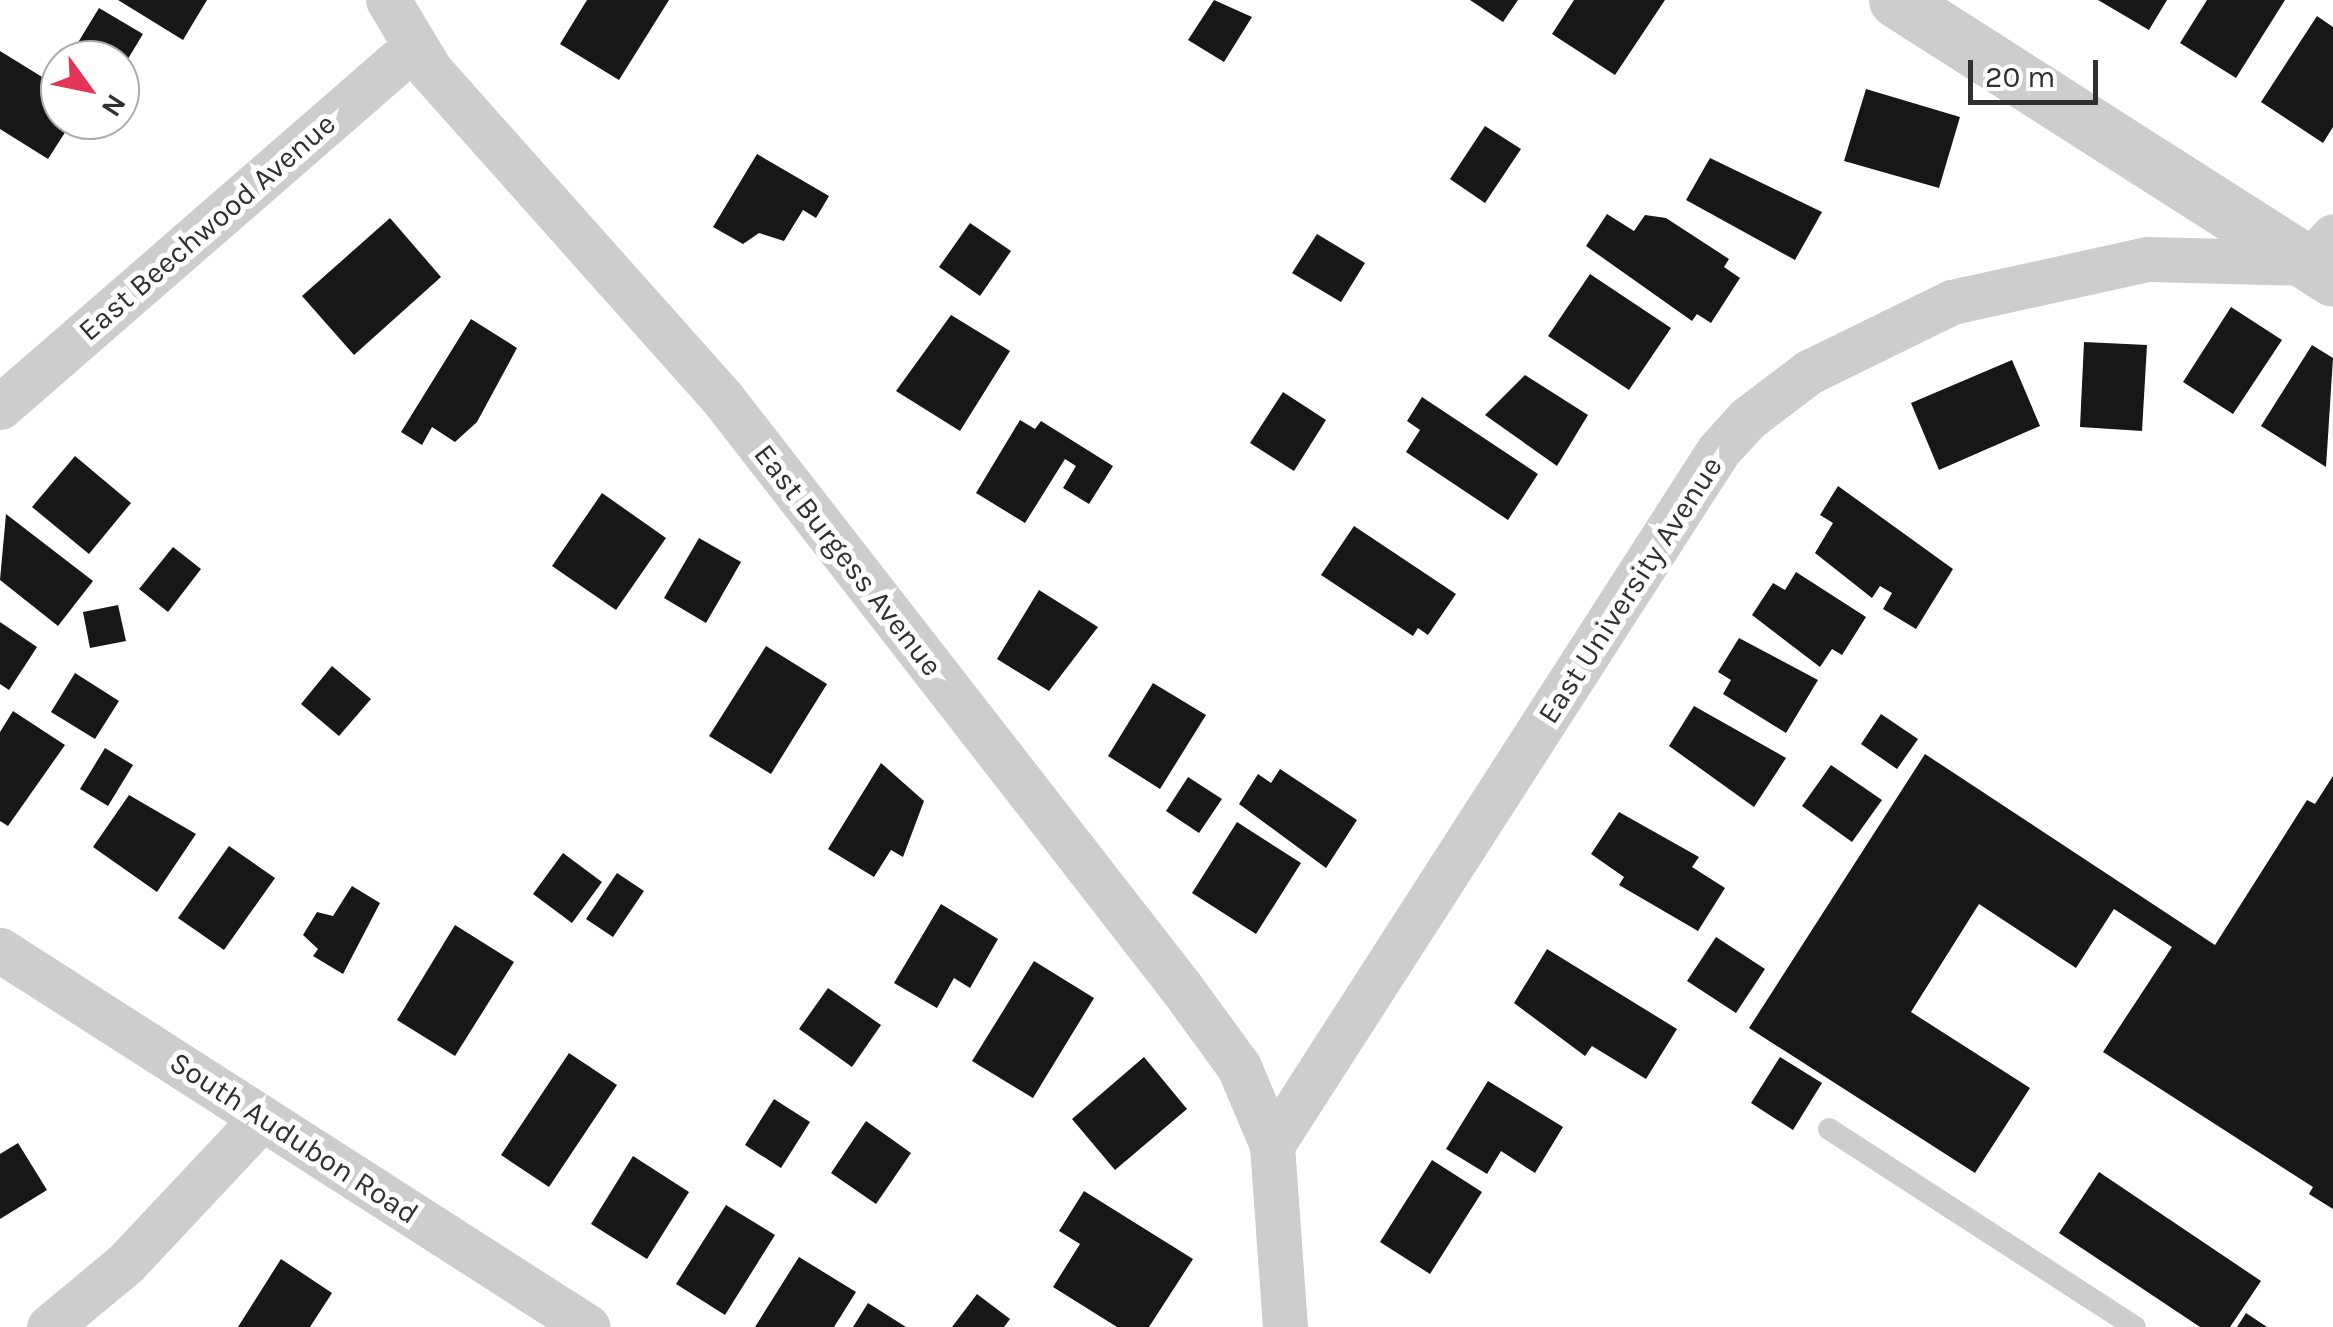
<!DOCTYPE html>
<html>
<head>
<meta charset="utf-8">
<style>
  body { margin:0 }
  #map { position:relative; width:2333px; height:1327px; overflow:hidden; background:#fff; font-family:Karla,sans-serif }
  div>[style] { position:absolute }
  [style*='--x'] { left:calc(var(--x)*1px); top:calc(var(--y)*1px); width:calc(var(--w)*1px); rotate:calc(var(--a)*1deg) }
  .building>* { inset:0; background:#171717 }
  .service>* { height:22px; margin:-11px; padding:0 11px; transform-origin:11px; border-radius:11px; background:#cdcdcd }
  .minor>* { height:45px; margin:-22.5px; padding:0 22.5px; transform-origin:22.5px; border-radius:22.5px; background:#cdcdcd }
  .tertiary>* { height:55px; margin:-27.5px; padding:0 27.5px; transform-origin:27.5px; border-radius:27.5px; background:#cdcdcd }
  span { translate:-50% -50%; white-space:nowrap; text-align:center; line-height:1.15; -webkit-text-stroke:10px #fff; paint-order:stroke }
  .street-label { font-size:30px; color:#303030 }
  .north { position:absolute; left:40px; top:40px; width:100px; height:100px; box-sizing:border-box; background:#fff; border:2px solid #acacac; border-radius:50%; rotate:123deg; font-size:28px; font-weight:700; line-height:40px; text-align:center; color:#303030 }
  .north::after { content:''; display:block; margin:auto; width:35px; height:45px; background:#e43556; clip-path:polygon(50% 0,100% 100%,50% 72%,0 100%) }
  .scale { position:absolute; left:1968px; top:60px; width:130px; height:45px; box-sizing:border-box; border:5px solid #303030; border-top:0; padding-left:12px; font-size:30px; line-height:35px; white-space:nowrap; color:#303030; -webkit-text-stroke:8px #fff; paint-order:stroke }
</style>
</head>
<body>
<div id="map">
  <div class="building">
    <div style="clip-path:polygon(118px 0,207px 0,183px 40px)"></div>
    <div style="clip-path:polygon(587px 0,669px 0,619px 80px,560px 44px)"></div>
    <div style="clip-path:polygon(1214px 0,1252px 17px,1224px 62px,1188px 40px)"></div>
    <div style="clip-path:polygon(1470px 0,1518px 0,1503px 22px)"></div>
    <div style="clip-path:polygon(1574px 0,1665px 0,1615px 75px,1552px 34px)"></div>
    <div style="clip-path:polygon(2098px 0,2167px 0,2149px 30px)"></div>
    <div style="clip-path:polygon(2207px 0,2285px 0,2236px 78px,2180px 43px)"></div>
    <div style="clip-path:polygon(99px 8px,143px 34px,120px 72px,120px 60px,71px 54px)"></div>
    <div style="clip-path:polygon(2317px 16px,2333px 27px,2333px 127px,2323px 143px,2261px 102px)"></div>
    <div style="clip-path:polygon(0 51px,60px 88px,60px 120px,73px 120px,48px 159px,0 129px)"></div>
    <div style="clip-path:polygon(1866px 89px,1960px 117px,1939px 188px,1844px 161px)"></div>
    <div style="clip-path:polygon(1485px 126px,1521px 149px,1485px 203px,1450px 179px)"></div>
    <div style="clip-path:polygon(757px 154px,829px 196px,816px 218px,803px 210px,784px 241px,759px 233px,743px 244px,713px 227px)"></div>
    <div style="clip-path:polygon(1710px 158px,1822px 212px,1795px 260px,1686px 200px)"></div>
    <div style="clip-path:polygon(1607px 214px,1634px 231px,1645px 215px,1666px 218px,1729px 259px,1724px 267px,1740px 278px,1711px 323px,1697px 314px,1692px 321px,1586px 246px)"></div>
    <div style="clip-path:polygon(390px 218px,441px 277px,354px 355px,302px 296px)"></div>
    <div style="clip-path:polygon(970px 223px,1011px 251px,980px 296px,939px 267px)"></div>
    <div style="clip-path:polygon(1317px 234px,1365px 263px,1341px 302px,1292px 273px)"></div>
    <div style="clip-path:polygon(1590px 274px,1671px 328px,1629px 390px,1548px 336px)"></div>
    <div style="clip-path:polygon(2231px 307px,2282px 340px,2233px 414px,2183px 382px)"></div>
    <div style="clip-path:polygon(951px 315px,1010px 351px,960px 431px,896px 391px)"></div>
    <div style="clip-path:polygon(471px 319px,517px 348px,477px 422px,455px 442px,432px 427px,422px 445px,401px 432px)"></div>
    <div style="clip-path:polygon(2084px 342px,2147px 345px,2142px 431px,2080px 427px)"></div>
    <div style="clip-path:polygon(2312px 345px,2333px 358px,2326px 467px,2261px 426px)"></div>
    <div style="clip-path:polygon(2012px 360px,2040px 426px,1939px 470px,1911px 403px)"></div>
    <div style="clip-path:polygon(1525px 375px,1588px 415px,1557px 466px,1485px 415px)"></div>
    <div style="clip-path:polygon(1283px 392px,1326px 420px,1294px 471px,1250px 443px)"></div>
    <div style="clip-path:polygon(1422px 397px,1538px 474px,1508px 520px,1406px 452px,1420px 430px,1407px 421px)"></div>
    <div style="clip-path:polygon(1020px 420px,1035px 429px,1041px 421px,1113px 466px,1089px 504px,1063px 488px,1076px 466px,1065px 459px,1025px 523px,976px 493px)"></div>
    <div style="clip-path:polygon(75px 456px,131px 503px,89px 554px,32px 507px)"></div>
    <div style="clip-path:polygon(1838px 486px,1953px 569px,1916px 629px,1883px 609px,1892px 593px,1880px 586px,1872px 598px,1815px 553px,1833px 523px,1820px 515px)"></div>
    <div style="clip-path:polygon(602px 493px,666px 538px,616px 610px,552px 566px)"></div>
    <div style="clip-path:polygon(6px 514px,93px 581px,58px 626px,0 580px)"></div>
    <div style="clip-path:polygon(1354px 526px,1456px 594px,1428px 635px,1418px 628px,1413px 636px,1321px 575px)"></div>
    <div style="clip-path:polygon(699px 538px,741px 562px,706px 623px,664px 598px)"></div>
    <div style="clip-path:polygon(173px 547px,201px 569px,168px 612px,139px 589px)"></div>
    <div style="clip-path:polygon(1796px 572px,1866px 617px,1842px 655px,1832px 649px,1820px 667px,1752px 615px,1773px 583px,1785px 590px)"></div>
    <div style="clip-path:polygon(1039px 590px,1098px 627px,1049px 691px,997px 659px)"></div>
    <div style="clip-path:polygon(118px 605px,126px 641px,90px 648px,83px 612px)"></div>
    <div style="clip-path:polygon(0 622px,37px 647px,9px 690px,0 684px)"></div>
    <div style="clip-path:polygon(1739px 638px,1818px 680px,1786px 733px,1723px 694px,1731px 680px,1718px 672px)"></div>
    <div style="clip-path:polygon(766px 646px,827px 684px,771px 774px,709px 736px)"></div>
    <div style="clip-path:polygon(332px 666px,371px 699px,339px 736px,301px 704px)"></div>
    <div style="clip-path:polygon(75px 673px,119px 701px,95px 739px,51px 712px)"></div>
    <div style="clip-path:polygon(1153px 683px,1206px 715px,1160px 789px,1108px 756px)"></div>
    <div style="clip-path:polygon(1694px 706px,1786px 758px,1754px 807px,1669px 746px)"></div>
    <div style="clip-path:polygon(13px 711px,65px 745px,8px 826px,0 821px,0 732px)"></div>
    <div style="clip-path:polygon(1881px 714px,1918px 739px,1897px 769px,1861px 744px)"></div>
    <div style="clip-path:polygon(105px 748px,133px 765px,108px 806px,80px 789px)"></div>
    <div style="clip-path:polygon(1925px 754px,2215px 945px,2307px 800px,2315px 804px,2333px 776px,2333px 1209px,2309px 1194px,2313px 1187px,2103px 1052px,2172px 947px,2114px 909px,2076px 968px,1979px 904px,1911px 1012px,2030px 1088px,1975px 1173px,1749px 1028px)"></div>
    <div style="clip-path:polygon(881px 763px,924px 801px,903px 857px,891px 850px,874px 877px,828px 849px)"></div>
    <div style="clip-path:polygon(1831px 765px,1882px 800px,1852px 842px,1802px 806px)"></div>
    <div style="clip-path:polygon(1280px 769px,1357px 820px,1326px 868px,1239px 804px,1258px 774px,1271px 783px)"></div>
    <div style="clip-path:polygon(1188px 777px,1222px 799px,1199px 833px,1166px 811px)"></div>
    <div style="clip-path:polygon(129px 795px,196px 834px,157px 892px,93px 847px)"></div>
    <div style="clip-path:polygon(1619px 812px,1699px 857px,1692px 867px,1725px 888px,1698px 931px,1619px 885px,1624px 877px,1591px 854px)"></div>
    <div style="clip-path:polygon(1237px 822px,1301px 863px,1256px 934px,1192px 893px)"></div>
    <div style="clip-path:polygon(229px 846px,275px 878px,224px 950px,178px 918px)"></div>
    <div style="clip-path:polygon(563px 853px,602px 882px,572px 923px,533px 894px)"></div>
    <div style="clip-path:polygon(617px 873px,644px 891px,613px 937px,586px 919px)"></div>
    <div style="clip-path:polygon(352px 886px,380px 903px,343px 974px,313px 956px,318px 949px,303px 935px,317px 912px,333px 916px)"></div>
    <div style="clip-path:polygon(941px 904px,998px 939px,970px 988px,954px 978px,937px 1008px,894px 983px)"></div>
    <div style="clip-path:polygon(455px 925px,514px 962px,455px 1056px,397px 1020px)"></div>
    <div style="clip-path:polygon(1716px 937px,1765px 969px,1736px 1013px,1687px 981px)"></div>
    <div style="clip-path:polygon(1547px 949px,1677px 1029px,1646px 1079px,1592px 1046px,1585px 1056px,1514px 1003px)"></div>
    <div style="clip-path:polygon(1034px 961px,1094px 998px,1033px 1098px,972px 1061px)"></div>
    <div style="clip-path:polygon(828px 988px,881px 1025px,852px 1067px,799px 1029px)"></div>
    <div style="clip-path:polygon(569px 1053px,617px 1085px,549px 1187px,501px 1155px)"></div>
    <div style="clip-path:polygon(1144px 1057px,1187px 1109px,1115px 1170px,1072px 1119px)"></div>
    <div style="clip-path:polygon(1780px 1057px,1822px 1083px,1793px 1130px,1751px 1103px)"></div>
    <div style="clip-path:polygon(1488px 1081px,1563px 1127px,1535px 1173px,1501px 1151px,1487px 1174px,1446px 1149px)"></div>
    <div style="clip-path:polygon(774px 1099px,810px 1122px,781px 1168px,745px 1145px)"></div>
    <div style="clip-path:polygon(866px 1121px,911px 1153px,876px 1204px,831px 1173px)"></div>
    <div style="clip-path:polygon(18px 1143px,47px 1190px,0 1219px,0 1154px)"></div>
    <div style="clip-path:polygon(633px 1156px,689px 1192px,647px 1259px,591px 1224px)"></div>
    <div style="clip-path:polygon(1432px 1160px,1482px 1192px,1430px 1274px,1380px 1242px)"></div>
    <div style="clip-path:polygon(2099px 1172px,2261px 1281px,2230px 1327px,2200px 1327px,2059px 1233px)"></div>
    <div style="clip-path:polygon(1084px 1191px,1193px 1259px,1149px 1327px,1117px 1327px,1053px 1287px,1080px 1244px,1059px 1231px)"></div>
    <div style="clip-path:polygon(726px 1205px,775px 1235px,725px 1315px,676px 1284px)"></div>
    <div style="clip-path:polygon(799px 1257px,856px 1292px,834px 1327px,755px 1327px)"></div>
    <div style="clip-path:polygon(281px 1259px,332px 1293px,310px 1327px,238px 1327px)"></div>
    <div style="clip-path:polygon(977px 1294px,1010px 1319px,1004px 1327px,952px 1327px)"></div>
    <div style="clip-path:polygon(868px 1303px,906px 1327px,853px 1327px)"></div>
    <div style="clip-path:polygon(2246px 1313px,2267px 1327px,2237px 1327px)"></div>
  </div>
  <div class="service">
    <div style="--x:1829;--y:1129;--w:364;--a:32.9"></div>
  </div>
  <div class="minor">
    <div style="--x:388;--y:0;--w:82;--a:59"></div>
    <div style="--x:430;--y:70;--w:441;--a:48.3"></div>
    <div style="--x:723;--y:399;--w:744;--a:52.1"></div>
    <div style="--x:1180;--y:986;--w:100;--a:53.9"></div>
    <div style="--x:1239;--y:1067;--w:85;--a:67.1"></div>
    <div style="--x:0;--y:407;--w:549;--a:-41.01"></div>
    <div style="--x:0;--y:950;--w:698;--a:32.67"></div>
    <div style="--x:49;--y:1327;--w:100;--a:-39.7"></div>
    <div style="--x:126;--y:1263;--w:199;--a:-46.8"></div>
    <div style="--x:1285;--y:1327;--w:182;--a:-94.1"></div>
    <div style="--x:1272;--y:1145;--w:825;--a:-57.27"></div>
    <div style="--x:1718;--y:451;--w:43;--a:-47.8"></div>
    <div style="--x:1747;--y:419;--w:78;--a:-37.2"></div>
    <div style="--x:1809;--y:372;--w:159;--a:-26.1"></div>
    <div style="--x:1952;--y:302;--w:201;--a:-12.4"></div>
    <div style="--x:2148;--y:259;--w:161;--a:1.4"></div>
    <div style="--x:2309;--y:263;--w:36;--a:-48"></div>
  </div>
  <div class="tertiary">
    <div style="--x:1896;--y:0;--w:518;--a:32.56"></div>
  </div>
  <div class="street-label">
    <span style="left:207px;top:227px;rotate:-41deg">East Beechwood Avenue</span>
    <span style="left:848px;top:560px;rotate:52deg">East Burgess Avenue</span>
    <span style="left:1630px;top:590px;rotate:-57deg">East University Avenue</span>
    <span style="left:294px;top:1138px;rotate:33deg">South Audubon Road</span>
  </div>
  <div class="north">N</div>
  <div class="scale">20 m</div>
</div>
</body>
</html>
